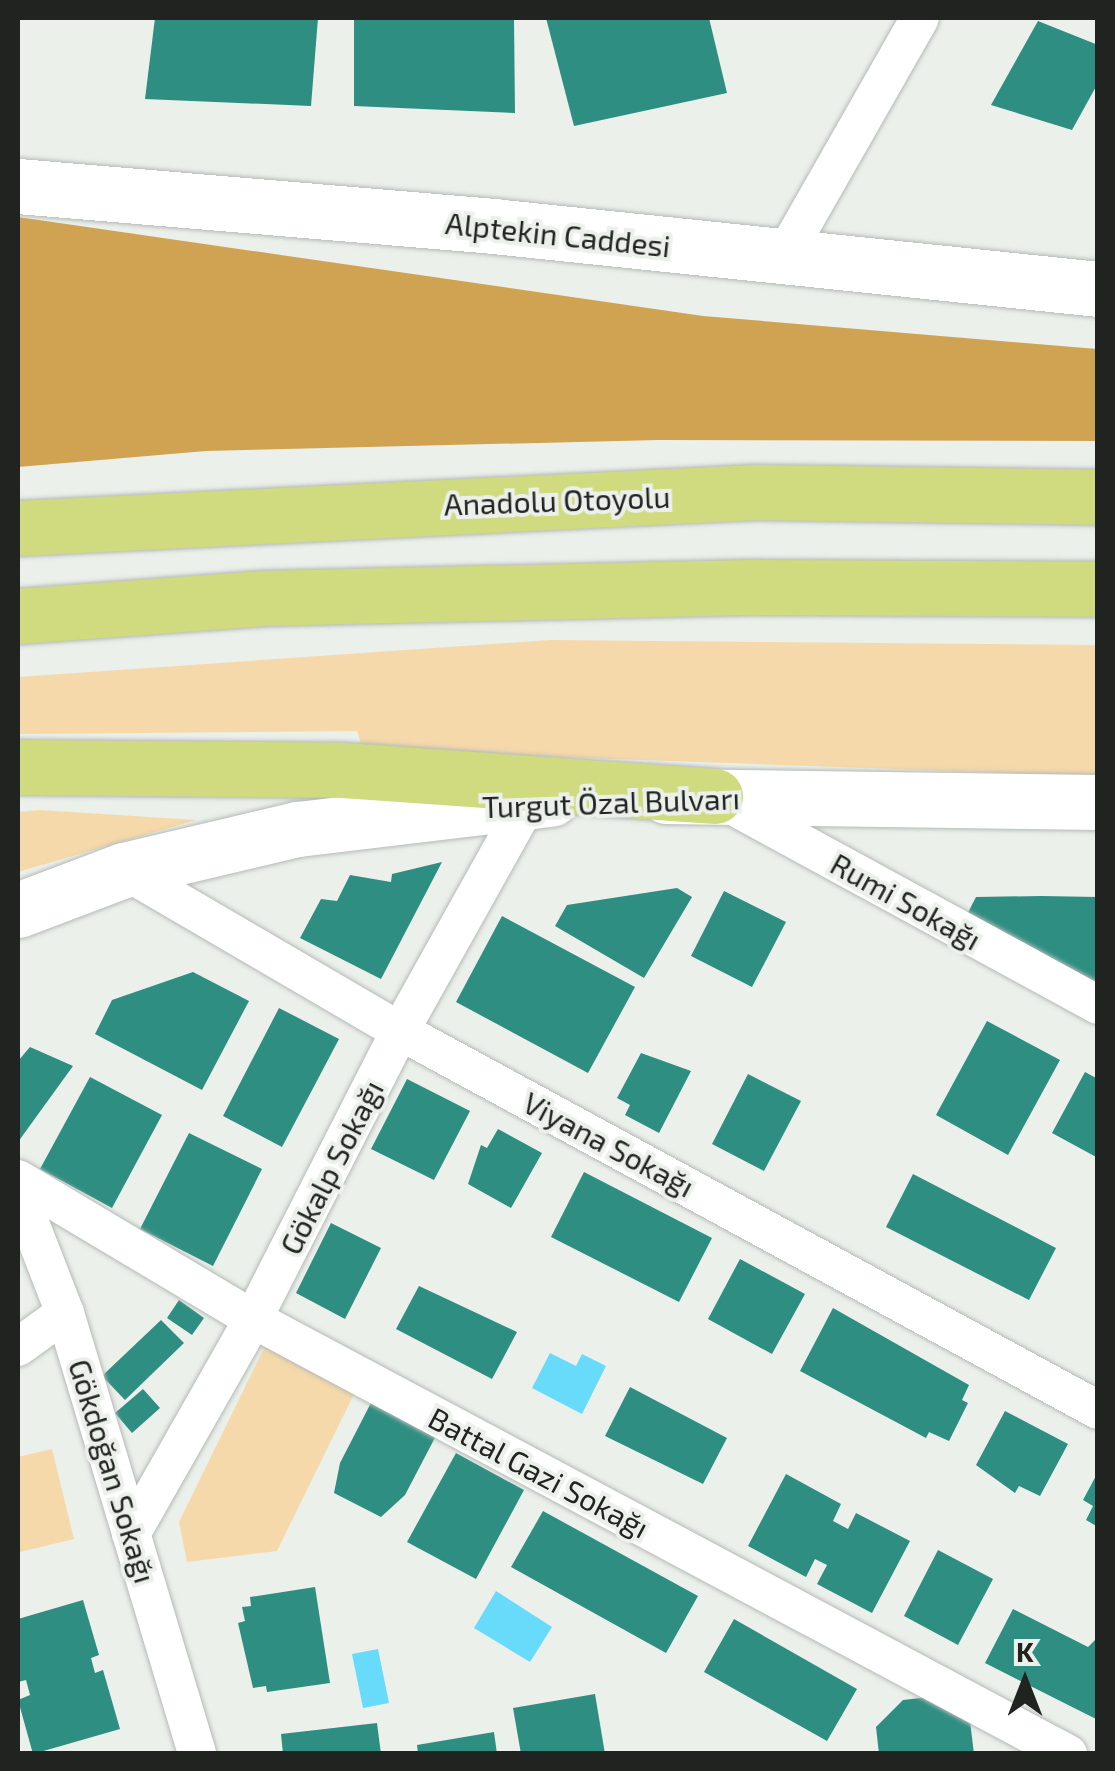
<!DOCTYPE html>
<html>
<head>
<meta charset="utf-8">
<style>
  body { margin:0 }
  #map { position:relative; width:1115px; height:1771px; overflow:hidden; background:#ebf0eb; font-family:"Exo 2",sans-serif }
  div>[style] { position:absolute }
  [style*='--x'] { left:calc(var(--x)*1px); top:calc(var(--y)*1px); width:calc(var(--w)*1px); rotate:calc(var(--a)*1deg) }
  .green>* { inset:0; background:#f5d9aa }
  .forest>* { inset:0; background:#cfa352 }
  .water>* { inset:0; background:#68dbfa }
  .building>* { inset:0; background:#2e8e82 }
  .roads { filter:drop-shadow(0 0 2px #b5bab6) drop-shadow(0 0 2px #b5bab6) }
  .minor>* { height:38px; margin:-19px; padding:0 19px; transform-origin:19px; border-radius:19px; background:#fff }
  .secondary>* { height:55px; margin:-27.5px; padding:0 27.5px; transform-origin:27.5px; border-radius:27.5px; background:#fff }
  .motorway>* { height:55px; margin:-27.5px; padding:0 27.5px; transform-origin:27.5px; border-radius:27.5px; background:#cfdb7e }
  span { translate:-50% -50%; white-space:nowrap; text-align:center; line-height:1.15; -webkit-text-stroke:8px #ebf0eb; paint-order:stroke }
  .street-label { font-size:30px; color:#212321 }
  .frame { position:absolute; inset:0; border:20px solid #212321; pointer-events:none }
  .north { position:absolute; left:975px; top:1631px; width:100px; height:100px; -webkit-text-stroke:8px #ebf0eb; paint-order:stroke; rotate:0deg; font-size:28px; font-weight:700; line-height:40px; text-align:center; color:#212321 }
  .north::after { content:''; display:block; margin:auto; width:35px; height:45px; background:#212321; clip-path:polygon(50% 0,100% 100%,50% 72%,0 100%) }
</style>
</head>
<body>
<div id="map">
  <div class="green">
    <div style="clip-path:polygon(550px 640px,1097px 645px,1097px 776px,363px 750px,357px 731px,18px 734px,18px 677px)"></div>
    <div style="clip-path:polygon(40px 810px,196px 820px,18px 872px,18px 812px)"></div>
    <div style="clip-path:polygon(265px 1346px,355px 1392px,277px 1551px,187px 1562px,179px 1522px)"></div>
    <div style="clip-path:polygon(52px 1449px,74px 1539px,20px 1552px,18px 1457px)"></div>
  </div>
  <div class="forest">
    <div style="clip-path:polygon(18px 217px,703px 316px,1097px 349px,1097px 441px,658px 440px,206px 451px,18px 467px)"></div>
  </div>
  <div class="water">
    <div style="clip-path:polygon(550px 1353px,576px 1366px,582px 1354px,606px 1366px,582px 1414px,532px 1388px)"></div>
    <div style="clip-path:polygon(496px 1591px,552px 1627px,530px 1662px,474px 1628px)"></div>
    <div style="clip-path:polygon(378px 1649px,389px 1703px,363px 1708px,352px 1654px)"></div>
  </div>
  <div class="building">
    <div style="clip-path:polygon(155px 18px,318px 18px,311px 106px,145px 99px)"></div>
    <div style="clip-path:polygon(354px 18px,514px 18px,515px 113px,354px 106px)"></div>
    <div style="clip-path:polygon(546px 18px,709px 18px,727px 93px,574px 126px)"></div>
    <div style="clip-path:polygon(1038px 21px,1098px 45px,1098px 83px,1072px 130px,991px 105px)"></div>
    <div style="clip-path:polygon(442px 862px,381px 979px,300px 938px,321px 899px,337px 901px,350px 875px,391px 882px,392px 874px)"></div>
    <div style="clip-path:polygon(677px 888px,692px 897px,644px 978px,555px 926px,567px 905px)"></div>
    <div style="clip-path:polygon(724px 891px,786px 922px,752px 987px,691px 956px)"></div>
    <div style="clip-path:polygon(1041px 896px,1098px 897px,1096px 982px,961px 926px,976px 897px)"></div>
    <div style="clip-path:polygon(502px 916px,635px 987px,588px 1073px,456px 1002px)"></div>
    <div style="clip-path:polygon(193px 972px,249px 1001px,202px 1090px,95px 1034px,112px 1000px)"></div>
    <div style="clip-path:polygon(279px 1008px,339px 1039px,282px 1147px,223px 1116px)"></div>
    <div style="clip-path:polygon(987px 1021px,1060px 1060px,1008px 1155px,936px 1115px)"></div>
    <div style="clip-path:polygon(30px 1047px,73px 1066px,18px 1142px,18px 1061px)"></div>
    <div style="clip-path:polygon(641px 1053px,691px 1071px,659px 1133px,625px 1115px,630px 1105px,617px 1098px)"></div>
    <div style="clip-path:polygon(1085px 1072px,1098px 1079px,1098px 1158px,1052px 1133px)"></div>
    <div style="clip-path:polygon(748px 1074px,801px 1101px,764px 1171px,712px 1144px)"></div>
    <div style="clip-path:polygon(90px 1077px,162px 1115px,112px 1208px,40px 1169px)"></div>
    <div style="clip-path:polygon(407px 1079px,470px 1111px,434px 1180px,371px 1149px)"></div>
    <div style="clip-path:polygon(498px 1129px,542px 1153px,511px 1208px,468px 1184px,481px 1145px,487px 1148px)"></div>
    <div style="clip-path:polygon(189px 1133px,262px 1169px,213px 1266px,140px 1229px)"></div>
    <div style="clip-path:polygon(584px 1172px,712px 1238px,679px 1302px,551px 1237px)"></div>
    <div style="clip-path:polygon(913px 1174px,1056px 1248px,1029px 1300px,886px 1227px)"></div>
    <div style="clip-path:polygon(331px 1223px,381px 1248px,345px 1319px,296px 1293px)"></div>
    <div style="clip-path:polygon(740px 1259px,805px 1294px,772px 1354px,708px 1319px)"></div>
    <div style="clip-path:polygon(419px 1286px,517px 1332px,492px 1379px,396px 1329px)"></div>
    <div style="clip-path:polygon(179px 1300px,204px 1318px,192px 1335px,167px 1318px)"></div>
    <div style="clip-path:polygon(833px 1308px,969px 1385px,962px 1400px,968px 1403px,949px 1441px,929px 1432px,926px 1438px,800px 1371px)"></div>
    <div style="clip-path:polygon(161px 1320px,184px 1343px,125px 1400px,102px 1376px)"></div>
    <div style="clip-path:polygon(630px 1387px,727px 1438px,703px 1484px,605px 1436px)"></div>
    <div style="clip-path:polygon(143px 1389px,160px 1408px,132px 1433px,115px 1413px)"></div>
    <div style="clip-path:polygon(374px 1397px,439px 1430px,405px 1495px,381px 1517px,334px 1493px,340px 1463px)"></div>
    <div style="clip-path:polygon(1005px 1411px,1068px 1444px,1040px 1496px,1019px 1486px,1015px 1493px,976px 1465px)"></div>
    <div style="clip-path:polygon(456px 1453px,524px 1490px,476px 1579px,407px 1542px)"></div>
    <div style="clip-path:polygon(1098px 1472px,1098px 1527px,1086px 1520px,1093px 1506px,1083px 1500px)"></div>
    <div style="clip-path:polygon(786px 1474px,841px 1504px,833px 1521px,848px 1529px,856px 1513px,910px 1541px,872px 1613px,817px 1584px,827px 1565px,815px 1559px,806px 1577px,748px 1546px)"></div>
    <div style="clip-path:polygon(543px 1511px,698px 1596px,666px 1653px,511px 1567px)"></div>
    <div style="clip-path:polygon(938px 1550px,993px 1579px,958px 1645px,904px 1616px)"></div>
    <div style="clip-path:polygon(315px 1587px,330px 1683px,267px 1692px,266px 1686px,253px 1688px,238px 1623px,245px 1621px,242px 1607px,251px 1606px,250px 1597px)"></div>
    <div style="clip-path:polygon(83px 1600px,99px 1655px,91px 1658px,95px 1673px,103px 1670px,120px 1729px,33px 1754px,18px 1700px,30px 1695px,26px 1680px,18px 1682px,18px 1619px)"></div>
    <div style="clip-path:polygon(1013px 1609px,1088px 1647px,1098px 1637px,1098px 1720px,985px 1663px)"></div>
    <div style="clip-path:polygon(734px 1619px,857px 1689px,827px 1741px,704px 1672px)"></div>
    <div style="clip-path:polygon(595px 1694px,605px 1754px,521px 1754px,513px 1708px)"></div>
    <div style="clip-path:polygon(929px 1697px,970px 1721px,974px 1754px,879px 1754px,876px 1727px,903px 1700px)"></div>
    <div style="clip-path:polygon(377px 1723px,381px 1754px,283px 1754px,281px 1734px)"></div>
    <div style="clip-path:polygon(494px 1732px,497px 1754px,418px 1754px,417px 1745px)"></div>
  </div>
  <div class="roads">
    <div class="minor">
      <div style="--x:783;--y:258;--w:276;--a:-60.3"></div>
      <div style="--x:726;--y:802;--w:424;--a:28.6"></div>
      <div style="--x:124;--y:870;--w:320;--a:30.3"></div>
      <div style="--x:400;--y:1031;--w:794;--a:28.5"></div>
      <div style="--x:18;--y:1179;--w:274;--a:30.8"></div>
      <div style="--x:253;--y:1319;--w:924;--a:28.09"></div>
      <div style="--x:18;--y:1192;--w:130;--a:68.8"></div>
      <div style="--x:65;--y:1313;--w:460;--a:73.3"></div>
      <div style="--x:18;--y:1347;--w:58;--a:-35.9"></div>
      <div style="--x:131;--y:1534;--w:247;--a:-60.4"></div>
      <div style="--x:253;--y:1319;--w:323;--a:-63"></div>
      <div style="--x:400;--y:1031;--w:265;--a:-60.8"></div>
    </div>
    <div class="secondary">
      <div style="--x:18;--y:186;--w:477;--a:4.8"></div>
      <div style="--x:493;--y:226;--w:608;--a:5.94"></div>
      <div style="--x:666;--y:796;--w:432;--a:0.8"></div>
      <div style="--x:18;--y:910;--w:113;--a:-20.7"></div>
      <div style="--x:124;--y:870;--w:179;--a:-13.3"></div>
      <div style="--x:298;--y:829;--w:255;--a:-6.8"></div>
    </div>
    <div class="motorway">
      <div style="--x:18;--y:528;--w:738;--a:-2.8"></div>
      <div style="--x:755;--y:492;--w:343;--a:0.8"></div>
      <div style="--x:18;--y:616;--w:246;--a:-4.2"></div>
      <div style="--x:263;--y:598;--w:495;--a:-1.3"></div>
      <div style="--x:758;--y:587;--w:340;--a:0.3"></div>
      <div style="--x:18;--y:767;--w:325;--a:0.5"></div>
      <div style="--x:343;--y:770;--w:373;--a:4"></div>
    </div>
  </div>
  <div class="street-label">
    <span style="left:558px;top:234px;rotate:6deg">Alptekin Caddesi</span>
    <span style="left:557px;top:500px;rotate:-2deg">Anadolu Otoyolu</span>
    <span style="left:611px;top:802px;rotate:-2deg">Turgut Özal Bulvarı</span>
    <span style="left:906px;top:901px;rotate:29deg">Rumi Sokağı</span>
    <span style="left:609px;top:1144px;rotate:28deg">Viyana Sokağı</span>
    <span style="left:331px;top:1167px;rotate:-63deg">Gökalp Sokağı</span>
    <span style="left:113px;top:1471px;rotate:73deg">Gökdoğan Sokağı</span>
    <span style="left:539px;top:1472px;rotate:28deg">Battal Gazi Sokağı</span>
  </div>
  <div class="frame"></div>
  <div class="north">K</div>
</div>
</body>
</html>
